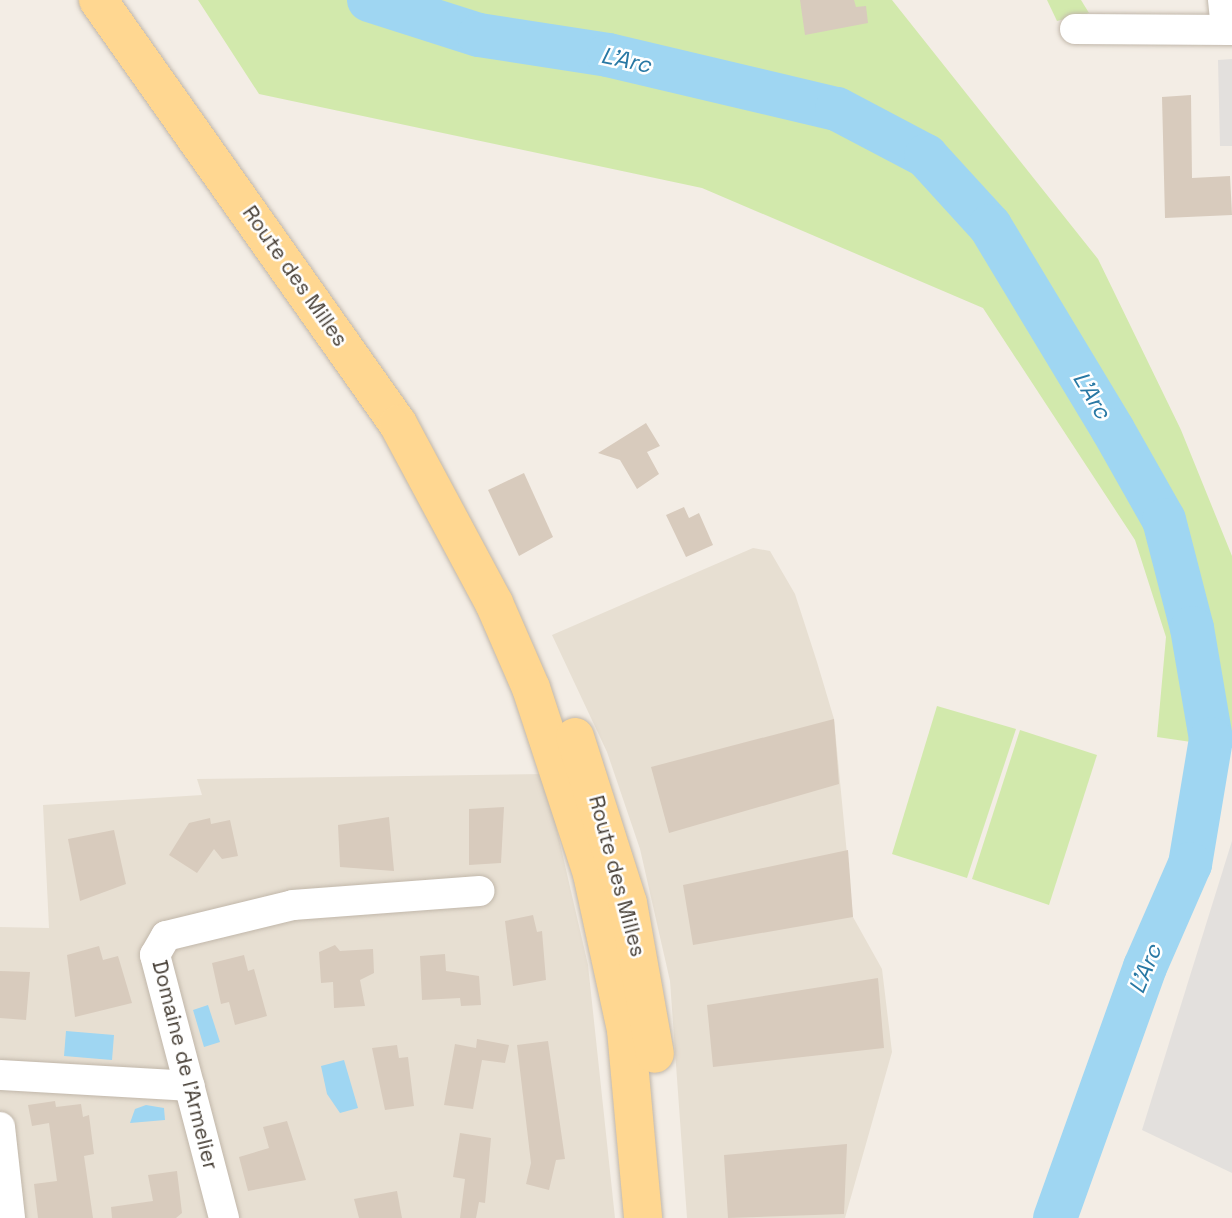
<!DOCTYPE html>
<html>
<head>
<meta charset="utf-8">
<style>
  body { margin:0 }
  #map { position:relative; width:1232px; height:1218px; overflow:hidden; background:#f3ede5; font-family:"Space Grotesk",sans-serif }
  div>[style] { position:absolute }
  [style*='--x'] { left:calc(var(--x)*1px); top:calc(var(--y)*1px); width:calc(var(--w)*1px); rotate:calc(var(--a)*1deg) }
  .residential>* { inset:0; background:#e7dfd2 }
  .green>* { inset:0; background:#d2e9ac }
  .parking>* { inset:0; background:#e3e0dd }
  .water>* { inset:0; background:#9fd6f2 }
  .river>* { height:44px; margin:-22px; padding:0 22px; transform-origin:22px; border-radius:22px; background:#9fd6f2 }
  .building>* { inset:0; background:#d8cbbd }
  .roads { filter:drop-shadow(0 0 2px #c1b7aa) drop-shadow(0 0 2px #c1b7aa) }
  .minor>* { height:30px; margin:-15px; padding:0 15px; transform-origin:15px; border-radius:15px; background:#fff }
  .major>* { height:38px; margin:-19px; padding:0 19px; transform-origin:19px; border-radius:19px; background:#ffd791 }
  span { translate:-50% -50%; white-space:nowrap; text-align:center; line-height:1.15; -webkit-text-stroke:5px #fff; paint-order:stroke }
  .street-label { font-size:21px; color:#453d34 }
  .water-label { font-size:23px; color:#2878a4; font-style:italic }
</style>
</head>
<body>
<div id="map">
  <div class="residential">
    <div style="clip-path:polygon(753px 548px,770px 551px,795px 594px,817px 662px,834px 719px,853px 917px,882px 969px,892px 1052px,845px 1218px,687px 1218px,670px 981px,640px 849px,607px 752px,552px 635px)"></div>
    <div style="clip-path:polygon(544px 774px,588px 965px,615px 1218px,0 1218px,0 927px,49px 928px,43px 805px,202px 795px,197px 779px)"></div>
  </div>
  <div class="green">
    <div style="clip-path:polygon(198px 0,892px 0,1098px 259px,1181px 430px,1232px 556px,1232px 748px,1157px 737px,1166px 637px,1135px 540px,983px 308px,702px 188px,259px 94px)"></div>
    <div style="clip-path:polygon(1047px 0,1081px 0,1089px 13px,1057px 21px)"></div>
    <div style="clip-path:polygon(937px 706px,1016px 729px,967px 878px,892px 854px)"></div>
    <div style="clip-path:polygon(1020px 730px,1097px 755px,1049px 905px,972px 879px)"></div>
  </div>
  <div class="parking">
    <div style="clip-path:polygon(1232px 59px,1232px 146px,1220px 146px,1218px 60px)"></div>
    <div style="clip-path:polygon(1232px 841px,1232px 1173px,1142px 1130px)"></div>
  </div>
  <div class="water">
    <div style="clip-path:polygon(208px 1005px,220px 1042px,204px 1047px,193px 1010px)"></div>
    <div style="clip-path:polygon(66px 1031px,114px 1035px,112px 1060px,64px 1056px)"></div>
    <div style="clip-path:polygon(344px 1060px,358px 1108px,340px 1113px,327px 1094px,321px 1066px)"></div>
    <div style="clip-path:polygon(146px 1105px,164px 1108px,165px 1120px,130px 1123px,135px 1109px)"></div>
  </div>
  <div class="river">
    <div style="--x:369;--y:0;--w:115;--a:17.7"></div>
    <div style="--x:479;--y:35;--w:131;--a:8.8"></div>
    <div style="--x:608;--y:55;--w:235;--a:13.3"></div>
    <div style="--x:837;--y:109;--w:101;--a:27.8"></div>
    <div style="--x:926;--y:156;--w:95;--a:47.6"></div>
    <div style="--x:990;--y:226;--w:238;--a:58.9"></div>
    <div style="--x:1113;--y:430;--w:103;--a:60.5"></div>
    <div style="--x:1164;--y:520;--w:112;--a:75.5"></div>
    <div style="--x:1192;--y:628;--w:113;--a:80.3"></div>
    <div style="--x:1211;--y:739;--w:127;--a:99.5"></div>
    <div style="--x:1190;--y:864;--w:112;--a:113.6"></div>
    <div style="--x:1145;--y:967;--w:267;--a:109.7"></div>
  </div>
  <div class="building">
    <div style="clip-path:polygon(800px 0,854px 0,856px 7px,866px 6px,868px 23px,805px 35px)"></div>
    <div style="clip-path:polygon(1191px 95px,1192px 178px,1230px 176px,1232px 215px,1165px 218px,1162px 97px)"></div>
    <div style="clip-path:polygon(646px 423px,660px 446px,647px 452px,659px 474px,637px 489px,620px 460px,598px 453px)"></div>
    <div style="clip-path:polygon(524px 473px,553px 537px,519px 556px,488px 490px)"></div>
    <div style="clip-path:polygon(684px 507px,689px 518px,699px 513px,713px 545px,686px 557px,666px 515px)"></div>
    <div style="clip-path:polygon(834px 719px,839px 784px,669px 833px,651px 767px)"></div>
    <div style="clip-path:polygon(504px 807px,501px 863px,469px 865px,469px 809px)"></div>
    <div style="clip-path:polygon(389px 817px,394px 871px,340px 867px,338px 825px)"></div>
    <div style="clip-path:polygon(210px 818px,211px 824px,230px 820px,238px 856px,222px 859px,214px 849px,197px 873px,169px 855px,189px 823px)"></div>
    <div style="clip-path:polygon(114px 830px,126px 884px,80px 901px,68px 839px)"></div>
    <div style="clip-path:polygon(848px 850px,853px 917px,693px 945px,683px 885px)"></div>
    <div style="clip-path:polygon(533px 915px,537px 932px,542px 931px,546px 980px,513px 986px,505px 921px)"></div>
    <div style="clip-path:polygon(335px 945px,340px 951px,373px 949px,374px 973px,360px 980px,365px 1006px,334px 1008px,333px 982px,321px 983px,319px 952px)"></div>
    <div style="clip-path:polygon(99px 946px,103px 960px,118px 956px,132px 1003px,75px 1017px,67px 955px)"></div>
    <div style="clip-path:polygon(445px 954px,446px 971px,479px 976px,481px 1005px,461px 1006px,460px 998px,422px 1000px,420px 956px)"></div>
    <div style="clip-path:polygon(244px 955px,248px 971px,254px 969px,267px 1016px,235px 1025px,229px 1002px,221px 1004px,212px 963px)"></div>
    <div style="clip-path:polygon(0 971px,30px 972px,26px 1020px,0 1018px)"></div>
    <div style="clip-path:polygon(878px 978px,884px 1048px,713px 1067px,707px 1005px)"></div>
    <div style="clip-path:polygon(477px 1039px,509px 1045px,505px 1063px,482px 1060px,473px 1109px,444px 1105px,455px 1044px,476px 1048px)"></div>
    <div style="clip-path:polygon(548px 1041px,565px 1159px,556px 1160px,549px 1190px,526px 1184px,531px 1163px,517px 1045px)"></div>
    <div style="clip-path:polygon(397px 1045px,399px 1058px,408px 1057px,414px 1106px,385px 1110px,372px 1048px)"></div>
    <div style="clip-path:polygon(55px 1101px,56px 1107px,81px 1104px,83px 1117px,89px 1115px,94px 1154px,84px 1156px,93px 1218px,38px 1218px,34px 1184px,57px 1181px,49px 1123px,32px 1126px,28px 1105px)"></div>
    <div style="clip-path:polygon(287px 1121px,306px 1180px,248px 1191px,239px 1157px,269px 1148px,263px 1127px)"></div>
    <div style="clip-path:polygon(460px 1133px,491px 1138px,485px 1203px,479px 1202px,476px 1218px,460px 1218px,465px 1179px,453px 1177px)"></div>
    <div style="clip-path:polygon(847px 1144px,844px 1214px,728px 1218px,724px 1155px)"></div>
    <div style="clip-path:polygon(177px 1171px,182px 1213px,176px 1218px,112px 1218px,111px 1207px,153px 1201px,148px 1175px)"></div>
    <div style="clip-path:polygon(397px 1191px,402px 1218px,359px 1218px,354px 1199px)"></div>
  </div>
  <div class="roads">
    <div class="minor">
      <div style="--x:1223;--y:0;--w:30;--a:84"></div>
      <div style="--x:1075;--y:29;--w:157;--a:0.4"></div>
      <div style="--x:0;--y:1075;--w:190;--a:3.3"></div>
      <div style="--x:0;--y:1127;--w:92;--a:83.7"></div>
      <div style="--x:224;--y:1218;--w:272;--a:-104.7"></div>
      <div style="--x:155;--y:955;--w:22;--a:-60"></div>
      <div style="--x:166;--y:936;--w:131;--a:-13.7"></div>
      <div style="--x:293;--y:905;--w:187;--a:-4.3"></div>
    </div>
    <div class="major">
      <div style="--x:98;--y:0;--w:519;--a:54.72"></div>
      <div style="--x:398;--y:424;--w:203;--a:61.8"></div>
      <div style="--x:494;--y:603;--w:93;--a:66.5"></div>
      <div style="--x:531;--y:688;--w:196;--a:71.8"></div>
      <div style="--x:592;--y:874;--w:160;--a:77.7"></div>
      <div style="--x:626;--y:1030;--w:189;--a:84.8"></div>
      <div style="--x:575;--y:737;--w:174;--a:72.3"></div>
      <div style="--x:628;--y:903;--w:153;--a:79.9"></div>
    </div>
  </div>
  <div class="street-label">
    <span style="left:295px;top:276px;rotate:55deg">Route des Milles</span>
    <span style="left:617px;top:876px;rotate:75deg">Route des Milles</span>
    <span style="left:185px;top:1065px;rotate:76deg">Domaine de l'Armelier</span>
  </div>
  <div class="water-label">
    <span style="left:626px;top:60px;rotate:12deg">L'Arc</span>
    <span style="left:1092px;top:395px;rotate:59deg">L'Arc</span>
    <span style="left:1145px;top:969px;rotate:-68deg">L'Arc</span>
  </div>
</div>
</body>
</html>
